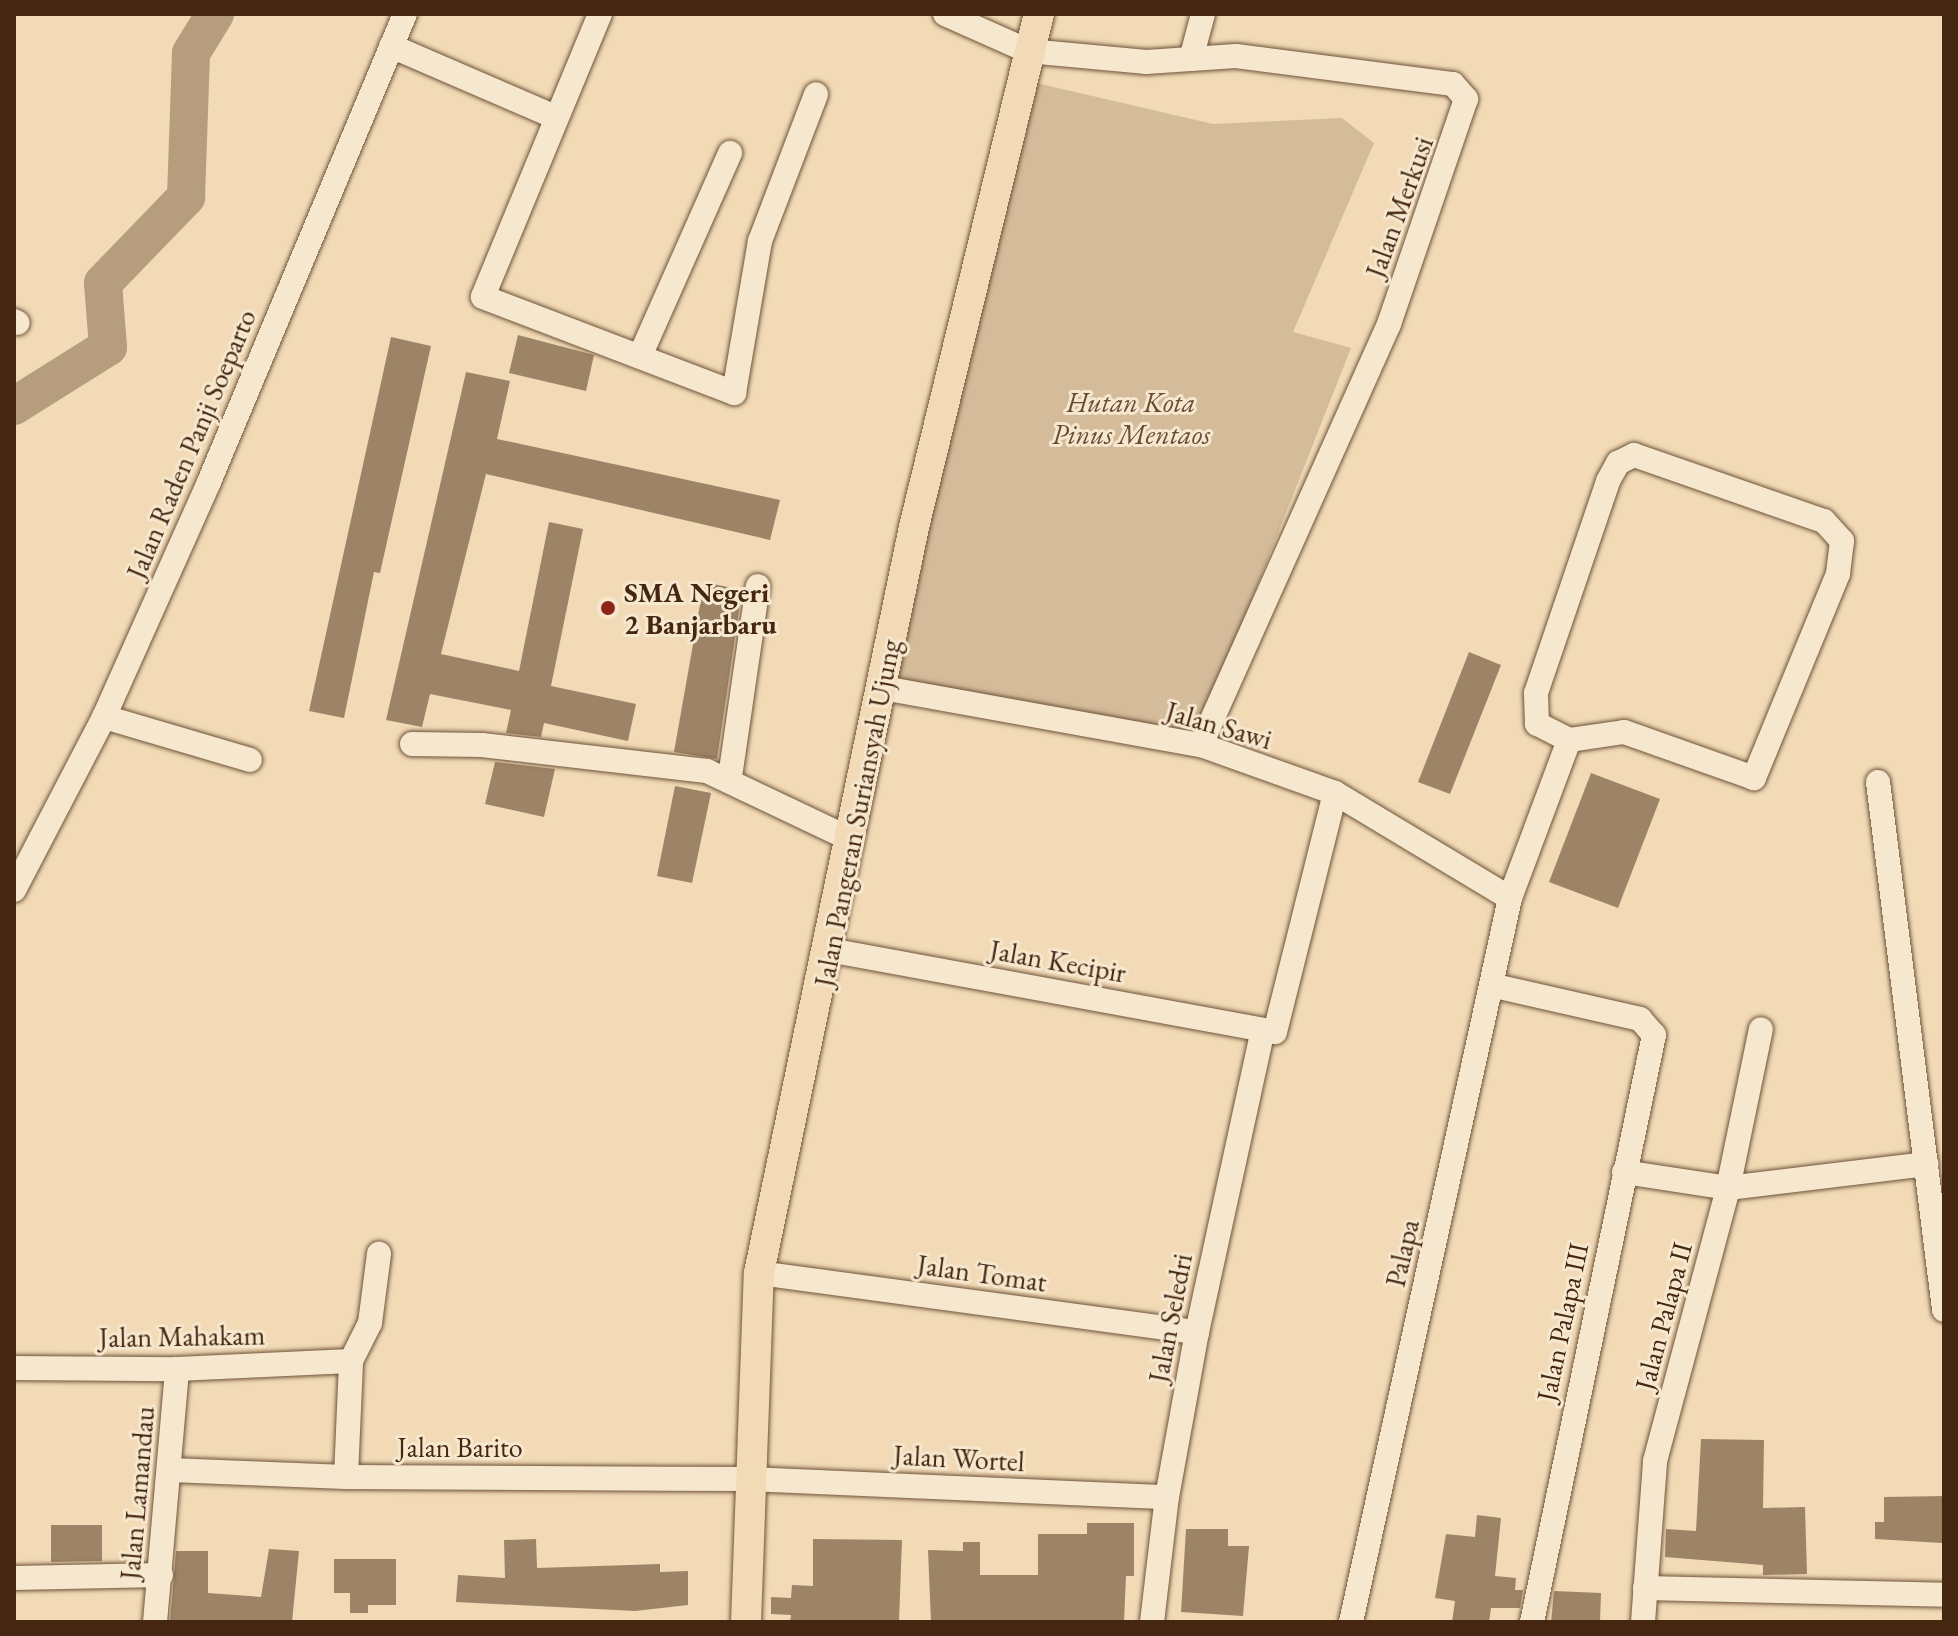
<!DOCTYPE html>
<html>
<head>
<meta charset="utf-8">
<style>
  body { margin:0 }
  #map { position:relative; width:1958px; height:1636px; overflow:hidden; background:#f1dab5; font-family:"EB Garamond",serif }
  div>[style] { position:absolute }
  [style*='--x'] { left:calc(var(--x)*1px); top:calc(var(--y)*1px); width:calc(var(--w)*1px); rotate:calc(var(--a)*1deg) }
  .green>* { inset:0; background:#d4bb99 }
  .river>* { height:38px; margin:-19px; padding:0 19px; transform-origin:19px; border-radius:19px; background:#b69d7d }
  .building>* { inset:0; background:#9e8466 }
  .roads { filter:drop-shadow(0 0 2px #6f533a) drop-shadow(0 0 2px #6f533a) }
  .minor>* { height:24px; margin:-12px; padding:0 12px; transform-origin:12px; border-radius:12px; background:#f6e7cf }
  .major>* { height:30px; margin:-15px; padding:0 15px; transform-origin:15px; border-radius:15px; background:#f1dab5 }
  .dots>* { width:22px; height:22px; translate:-50% -50%; box-sizing:border-box; border:4px solid #f6e7cf; border-radius:50% }
  span { translate:-50% -50%; white-space:nowrap; text-align:center; line-height:1.15; -webkit-text-stroke:6px #f6e7cf; paint-order:stroke }
  .street-label { font-size:28px; color:#442611 }
  .park-label { font-size:28px; color:#684b33; font-style:italic }
  .poi-label { font-size:28px; color:#442611; font-weight:700 }
  .left { translate:0 -50%; text-align:left }
  .frame { position:absolute; inset:0; border:16px solid #442611; pointer-events:none }
</style>
</head>
<body>
<div id="map">
  <div class="green">
    <div style="clip-path:polygon(1032px 82px,1213px 124px,1342px 118px,1374px 143px,1293px 332px,1351px 348px,1196px 741px,891px 685px)"></div>
  </div>
  <div class="river">
    <div style="--x:14;--y:406;--w:111;--a:-32.1"></div>
    <div style="--x:108;--y:347;--w:64;--a:-94.5"></div>
    <div style="--x:103;--y:283;--w:120;--a:-46"></div>
    <div style="--x:186;--y:197;--w:144;--a:-88"></div>
    <div style="--x:191;--y:53;--w:46;--a:-58.4"></div>
  </div>
  <div class="building">
    <div style="clip-path:polygon(518px 335px,594px 355px,586px 391px,509px 373px)"></div>
    <div style="clip-path:polygon(391px 337px,431px 346px,380px 573px,374px 572px,344px 718px,309px 711px)"></div>
    <div style="clip-path:polygon(466px 372px,510px 381px,497px 439px,780px 500px,770px 540px,486px 474px,441px 654px,519px 671px,549px 522px,583px 529px,551px 686px,636px 704px,628px 741px,544px 723px,541px 737px,506px 733px,511px 710px,430px 694px,422px 727px,386px 720px)"></div>
    <div style="clip-path:polygon(704px 582px,742px 590px,717px 759px,674px 752px)"></div>
    <div style="clip-path:polygon(1469px 652px,1501px 665px,1450px 794px,1418px 782px)"></div>
    <div style="clip-path:polygon(495px 762px,555px 769px,544px 817px,485px 804px)"></div>
    <div style="clip-path:polygon(1591px 773px,1660px 799px,1618px 908px,1549px 882px)"></div>
    <div style="clip-path:polygon(675px 786px,711px 793px,692px 883px,657px 876px)"></div>
    <div style="clip-path:polygon(1701px 1439px,1764px 1440px,1763px 1508px,1805px 1507px,1807px 1574px,1763px 1575px,1763px 1565px,1665px 1557px,1666px 1529px,1696px 1531px)"></div>
    <div style="clip-path:polygon(1944px 1496px,1942px 1543px,1875px 1539px,1875px 1522px,1884px 1522px,1884px 1497px)"></div>
    <div style="clip-path:polygon(1477px 1515px,1501px 1518px,1495px 1576px,1516px 1578px,1515px 1590px,1523px 1590px,1520px 1608px,1491px 1608px,1489px 1622px,1452px 1622px,1455px 1601px,1435px 1598px,1446px 1534px,1475px 1537px)"></div>
    <div style="clip-path:polygon(1087px 1523px,1134px 1523px,1134px 1576px,1126px 1576px,1124px 1622px,931px 1622px,928px 1550px,963px 1551px,963px 1542px,980px 1542px,980px 1575px,1038px 1575px,1038px 1534px,1087px 1534px)"></div>
    <div style="clip-path:polygon(51px 1525px,102px 1525px,102px 1561px,51px 1562px)"></div>
    <div style="clip-path:polygon(1186px 1529px,1228px 1529px,1228px 1546px,1249px 1546px,1243px 1616px,1181px 1612px)"></div>
    <div style="clip-path:polygon(536px 1539px,537px 1568px,660px 1564px,660px 1572px,688px 1571px,688px 1605px,635px 1611px,456px 1602px,458px 1575px,505px 1578px,504px 1540px)"></div>
    <div style="clip-path:polygon(813px 1539px,902px 1540px,899px 1622px,790px 1622px,791px 1615px,771px 1614px,771px 1597px,791px 1598px,792px 1585px,813px 1586px)"></div>
    <div style="clip-path:polygon(269px 1549px,299px 1551px,292px 1622px,170px 1622px,176px 1551px,208px 1551px,208px 1593px,261px 1597px)"></div>
    <div style="clip-path:polygon(334px 1559px,396px 1559px,396px 1605px,368px 1605px,368px 1613px,350px 1613px,350px 1593px,334px 1593px)"></div>
    <div style="clip-path:polygon(1554px 1591px,1601px 1593px,1600px 1622px,1551px 1622px)"></div>
  </div>
  <div class="roads">
    <div class="minor">
      <div style="--x:600;--y:14;--w:306;--a:112.5"></div>
      <div style="--x:483;--y:297;--w:269;--a:20.9"></div>
      <div style="--x:734;--y:393;--w:154;--a:-80.3"></div>
      <div style="--x:760;--y:241;--w:157;--a:-69.1"></div>
      <div style="--x:945;--y:14;--w:91;--a:24"></div>
      <div style="--x:1028;--y:51;--w:119;--a:5.3"></div>
      <div style="--x:1146;--y:62;--w:90;--a:-3.8"></div>
      <div style="--x:1236;--y:56;--w:219;--a:7.4"></div>
      <div style="--x:1453;--y:84;--w:20;--a:49"></div>
      <div style="--x:1466;--y:99;--w:238;--a:108.9"></div>
      <div style="--x:1389;--y:324;--w:461;--a:114.1"></div>
      <div style="--x:391;--y:46;--w:179;--a:23.4"></div>
      <div style="--x:1191;--y:59;--w:47;--a:-75.1"></div>
      <div style="--x:14;--y:321;--w:4;--a:27"></div>
      <div style="--x:641;--y:354;--w:220;--a:-66.1"></div>
      <div style="--x:1634;--y:455;--w:201;--a:19.2"></div>
      <div style="--x:1824;--y:521;--w:27;--a:48"></div>
      <div style="--x:1842;--y:541;--w:33;--a:97"></div>
      <div style="--x:1838;--y:574;--w:221;--a:112.4"></div>
      <div style="--x:1754;--y:778;--w:138;--a:-160.5"></div>
      <div style="--x:1624;--y:732;--w:56;--a:171.7"></div>
      <div style="--x:1569;--y:740;--w:36;--a:-153"></div>
      <div style="--x:1537;--y:724;--w:31;--a:-92"></div>
      <div style="--x:1536;--y:693;--w:224;--a:-71.2"></div>
      <div style="--x:1608;--y:481;--w:21;--a:-61"></div>
      <div style="--x:1618;--y:463;--w:18;--a:-27"></div>
      <div style="--x:883;--y:688;--w:323;--a:10.2"></div>
      <div style="--x:1201;--y:745;--w:142;--a:19.7"></div>
      <div style="--x:1335;--y:793;--w:204;--a:31"></div>
      <div style="--x:104;--y:717;--w:152;--a:16.4"></div>
      <div style="--x:412;--y:744;--w:70;--a:0.8"></div>
      <div style="--x:482;--y:745;--w:226;--a:6.6"></div>
      <div style="--x:707;--y:771;--w:156;--a:25.4"></div>
      <div style="--x:730;--y:777;--w:193;--a:-81.7"></div>
      <div style="--x:1878;--y:782;--w:532;--a:82.87"></div>
      <div style="--x:14;--y:890;--w:195;--a:-62.5"></div>
      <div style="--x:104;--y:717;--w:257;--a:-65.9"></div>
      <div style="--x:209;--y:482;--w:507;--a:-67.28"></div>
      <div style="--x:829;--y:950;--w:453;--a:10.4"></div>
      <div style="--x:1275;--y:1032;--w:246;--a:-75.9"></div>
      <div style="--x:1495;--y:986;--w:149;--a:12.8"></div>
      <div style="--x:1640;--y:1019;--w:21;--a:49"></div>
      <div style="--x:1654;--y:1035;--w:600;--a:101.74"></div>
      <div style="--x:1624;--y:1172;--w:105;--a:8.7"></div>
      <div style="--x:1728;--y:1188;--w:200;--a:-6.9"></div>
      <div style="--x:759;--y:1273;--w:442;--a:7.7"></div>
      <div style="--x:14;--y:1368;--w:163;--a:0.4"></div>
      <div style="--x:177;--y:1369;--w:174;--a:-2.6"></div>
      <div style="--x:170;--y:1470;--w:176;--a:2.3"></div>
      <div style="--x:346;--y:1477;--w:403;--a:0.3"></div>
      <div style="--x:749;--y:1479;--w:418;--a:2.5"></div>
      <div style="--x:346;--y:1477;--w:116;--a:-87.5"></div>
      <div style="--x:351;--y:1361;--w:42;--a:-63.4"></div>
      <div style="--x:370;--y:1323;--w:70;--a:-82.6"></div>
      <div style="--x:14;--y:1578;--w:147;--a:-1.2"></div>
      <div style="--x:1645;--y:1588;--w:299;--a:1.3"></div>
      <div style="--x:155;--y:1622;--w:254;--a:-85"></div>
      <div style="--x:1152;--y:1622;--w:126;--a:-83.2"></div>
      <div style="--x:1167;--y:1497;--w:168;--a:-79.7"></div>
      <div style="--x:1197;--y:1332;--w:309;--a:-77.7"></div>
      <div style="--x:1351;--y:1622;--w:741;--a:-77.61"></div>
      <div style="--x:1510;--y:898;--w:169;--a:-69.5"></div>
      <div style="--x:1643;--y:1622;--w:161;--a:-85.7"></div>
      <div style="--x:1655;--y:1461;--w:283;--a:-75"></div>
      <div style="--x:1728;--y:1188;--w:162;--a:-78.3"></div>
    </div>
    <div class="major">
      <div style="--x:746;--y:1622;--w:349;--a:-87.9"></div>
      <div style="--x:759;--y:1273;--w:762;--a:-78.26"></div>
      <div style="--x:914;--y:527;--w:528;--a:-76.31"></div>
    </div>
  </div>
  <div class="dots">
    <div style="left:608px;top:608px;background:#8f2418"></div>
  </div>
  <div class="street-label">
    <span style="left:1399px;top:207px;rotate:-70deg">Jalan Merkusi</span>
    <span style="left:191px;top:444px;rotate:-67deg">Jalan Raden Panji Soeparto</span>
    <span style="left:1219px;top:725px;rotate:16deg">Jalan Sawi</span>
    <span style="left:857px;top:813px;rotate:-79deg">Jalan Pangeran Suriansyah Ujung</span>
    <span style="left:1058px;top:961px;rotate:10deg">Jalan Kecipir</span>
    <span style="left:1402px;top:1253px;rotate:-77deg">Palapa</span>
    <span style="left:982px;top:1273px;rotate:8deg">Jalan Tomat</span>
    <span style="left:1663px;top:1316px;rotate:-75deg">Jalan Palapa II</span>
    <span style="left:1170px;top:1318px;rotate:-79deg">Jalan Seledri</span>
    <span style="left:1562px;top:1322px;rotate:-78deg">Jalan Palapa III</span>
    <span style="left:182px;top:1336px;rotate:-1deg">Jalan Mahakam</span>
    <span style="left:460px;top:1447px">Jalan Barito</span>
    <span style="left:959px;top:1458px;rotate:3deg">Jalan Wortel</span>
    <span style="left:137px;top:1493px;rotate:-85deg">Jalan Lamandau</span>
  </div>
  <div class="park-label">
    <span style="left:1131px;top:418px">Hutan Kota<br>Pinus Mentaos</span>
  </div>
  <div class="poi-label">
    <span class="left" style="left:624px;top:608px">SMA Negeri<br>2 Banjarbaru</span>
  </div>
  <div class="frame"></div>
</div>
</body>
</html>
